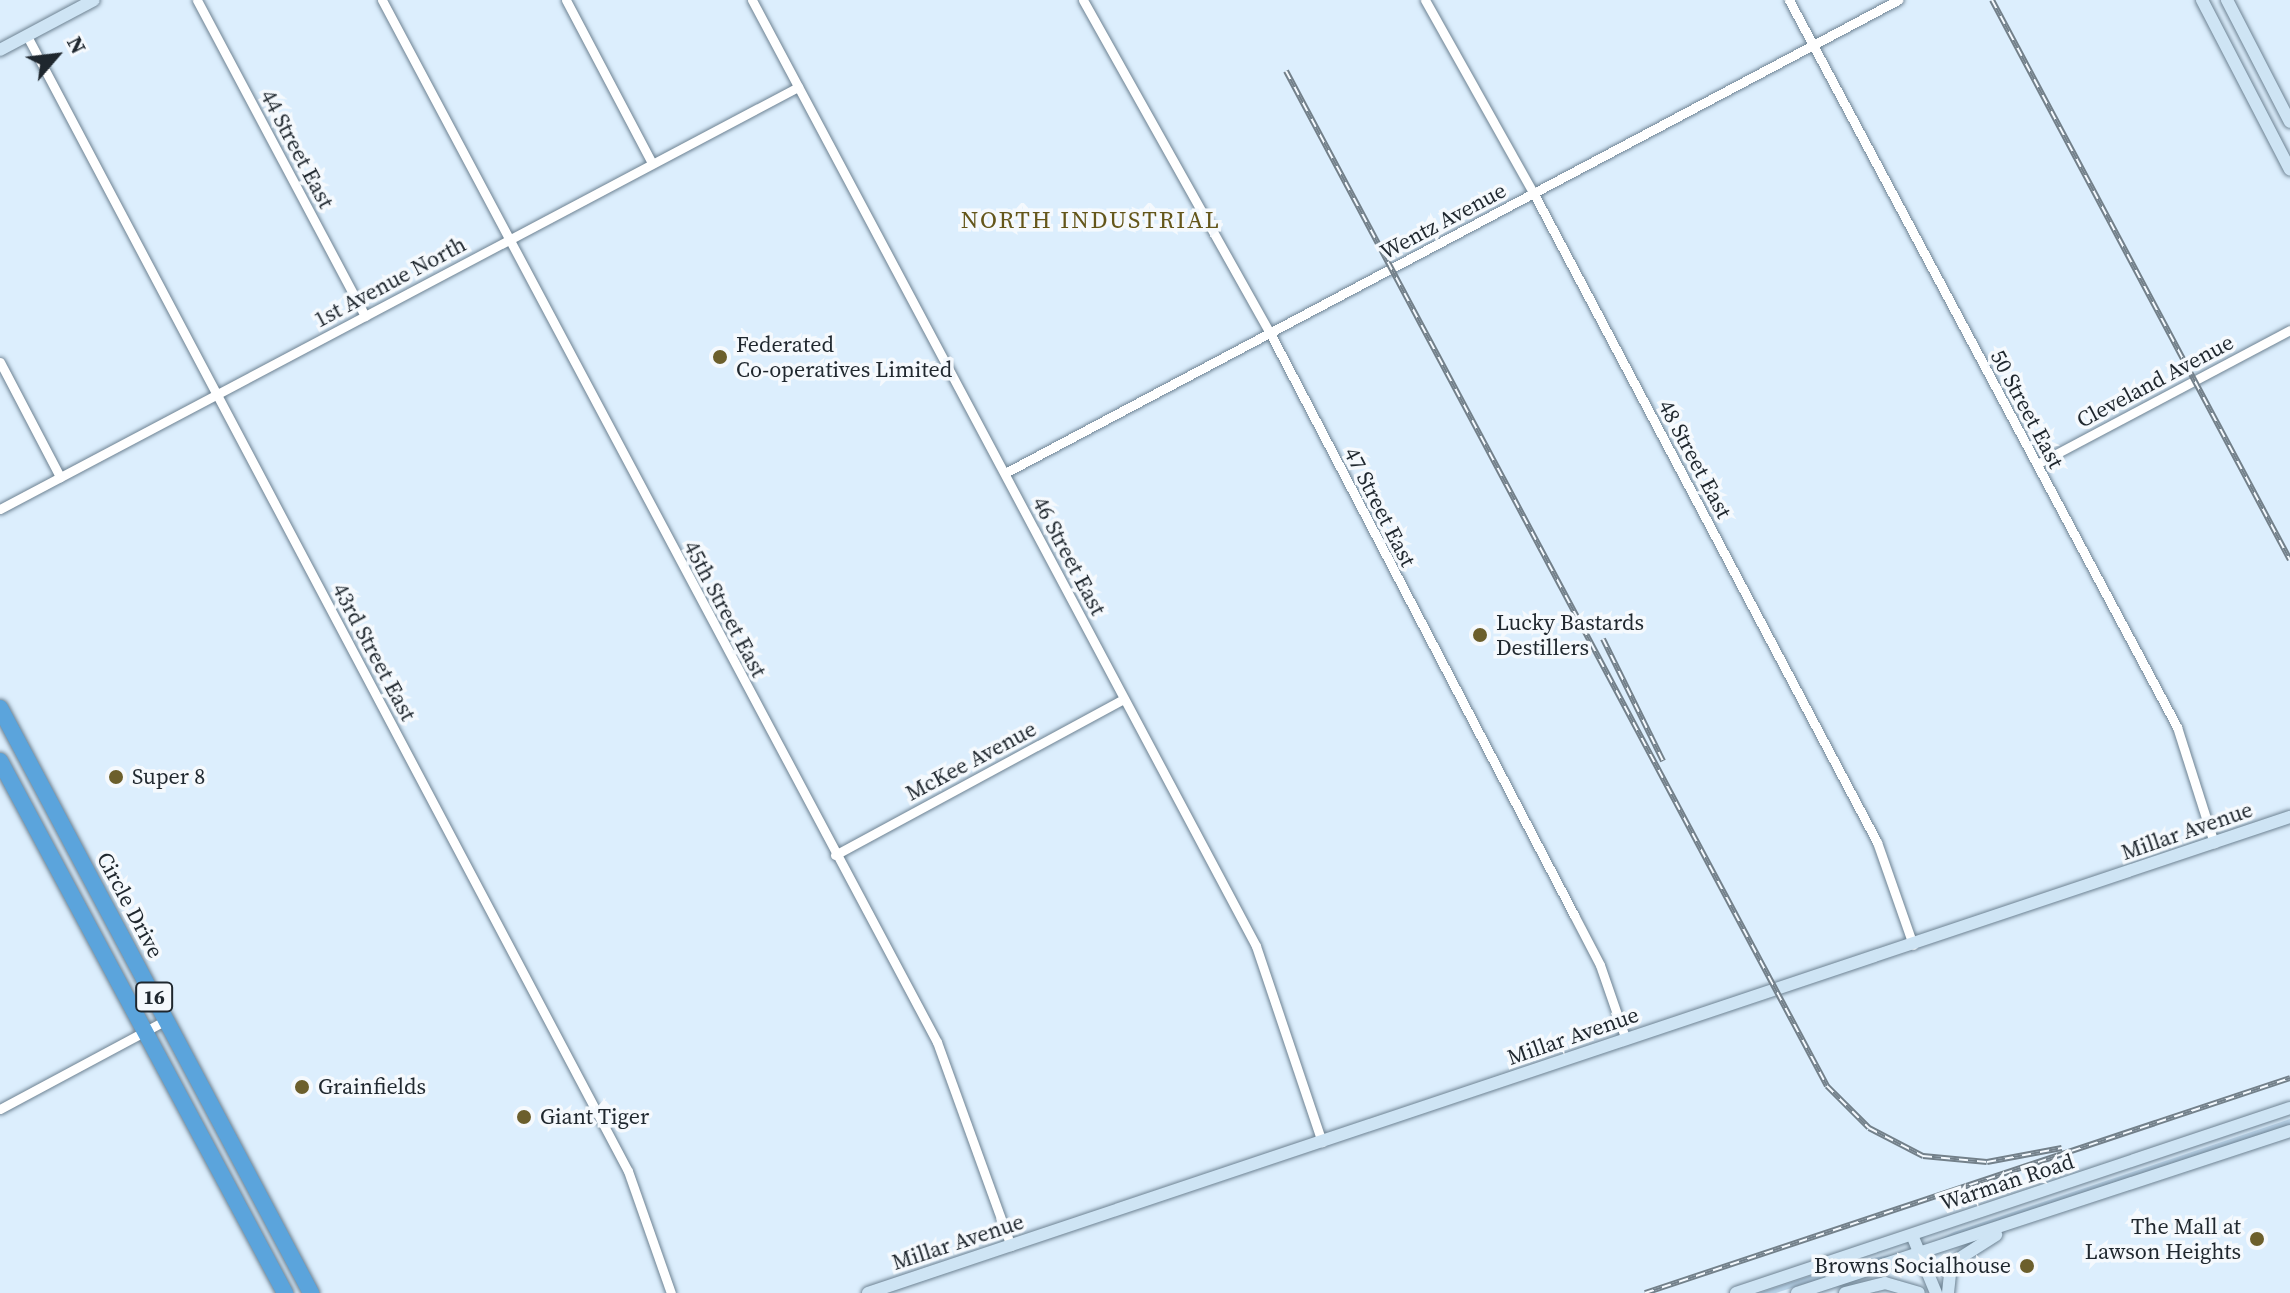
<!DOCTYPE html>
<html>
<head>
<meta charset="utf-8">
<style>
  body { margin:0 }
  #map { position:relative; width:2290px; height:1293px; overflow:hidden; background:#dceefd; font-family:"Source Serif 4",serif }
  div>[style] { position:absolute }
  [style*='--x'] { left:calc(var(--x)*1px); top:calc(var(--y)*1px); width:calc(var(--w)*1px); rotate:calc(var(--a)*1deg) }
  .green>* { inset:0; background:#b9d3e9 }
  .roads { filter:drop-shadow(0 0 2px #6d8292) drop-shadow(0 0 2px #6d8292) }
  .street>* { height:9px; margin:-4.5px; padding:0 4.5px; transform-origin:4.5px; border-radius:4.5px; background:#fff }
  .secondary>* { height:12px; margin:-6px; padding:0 6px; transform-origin:6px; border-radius:6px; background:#cee4f4 }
  .highway>* { height:16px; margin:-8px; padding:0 8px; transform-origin:8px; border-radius:8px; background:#5ba4dc }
  .rail>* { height:6px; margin-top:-3px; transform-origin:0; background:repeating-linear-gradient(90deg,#f5f9fd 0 9px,#73808a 0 18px); box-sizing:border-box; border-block:2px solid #73808a }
  .dots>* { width:22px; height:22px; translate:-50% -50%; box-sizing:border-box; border:4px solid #f5f9fd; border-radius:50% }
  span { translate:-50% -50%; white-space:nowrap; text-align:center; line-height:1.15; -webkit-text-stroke:7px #f5f9fd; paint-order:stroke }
  .shield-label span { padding:2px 6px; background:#f5f9fd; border:2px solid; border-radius:6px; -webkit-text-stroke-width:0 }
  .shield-label { font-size:20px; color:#1f272e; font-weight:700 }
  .street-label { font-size:22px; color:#1f272e }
  .poi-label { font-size:22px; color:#1f272e }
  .left { translate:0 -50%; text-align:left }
  .right { translate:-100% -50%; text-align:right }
  .neighbourhood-label { font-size:24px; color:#64561a; letter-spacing:2px }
  .north { position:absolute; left:16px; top:16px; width:80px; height:80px; -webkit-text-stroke:6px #f5f9fd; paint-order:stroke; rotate:62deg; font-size:22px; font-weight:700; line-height:32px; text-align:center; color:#1f272e }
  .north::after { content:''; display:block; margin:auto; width:28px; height:36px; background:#1f272e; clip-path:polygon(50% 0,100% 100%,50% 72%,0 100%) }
</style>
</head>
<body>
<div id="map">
  <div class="green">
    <div style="clip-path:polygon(2290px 1119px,2290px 1125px,1939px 1240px,1954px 1232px)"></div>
    <div style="clip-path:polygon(1900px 1254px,1776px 1293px,1759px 1293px,1858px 1260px)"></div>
  </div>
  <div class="roads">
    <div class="street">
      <div style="--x:197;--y:0;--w:358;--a:62"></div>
      <div style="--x:382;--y:0;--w:1181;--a:61.96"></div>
      <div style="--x:937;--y:1042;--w:217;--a:70.1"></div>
      <div style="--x:566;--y:0;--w:184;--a:62.2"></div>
      <div style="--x:752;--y:0;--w:1072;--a:61.95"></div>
      <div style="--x:1256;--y:946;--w:207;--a:71.4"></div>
      <div style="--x:1083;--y:0;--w:380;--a:60.7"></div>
      <div style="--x:1269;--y:331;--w:659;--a:62.42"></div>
      <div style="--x:1574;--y:915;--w:56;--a:62.5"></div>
      <div style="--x:1600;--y:965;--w:79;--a:70.9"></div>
      <div style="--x:1425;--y:0;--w:223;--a:60.7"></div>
      <div style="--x:1534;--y:194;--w:733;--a:62.11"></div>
      <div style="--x:1877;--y:842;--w:109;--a:70.7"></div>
      <div style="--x:1789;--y:0;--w:824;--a:61.91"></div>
      <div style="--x:2177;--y:727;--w:122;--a:72.3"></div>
      <div style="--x:27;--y:36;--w:1284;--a:62.1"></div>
      <div style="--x:628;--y:1171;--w:129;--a:70.6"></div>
      <div style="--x:0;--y:362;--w:130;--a:62.4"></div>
      <div style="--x:2037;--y:464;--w:286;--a:-27.9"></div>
      <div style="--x:1005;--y:473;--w:1011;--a:-27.91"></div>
      <div style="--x:0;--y:509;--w:903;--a:-27.87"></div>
      <div style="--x:835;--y:855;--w:328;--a:-28.4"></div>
      <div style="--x:0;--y:1109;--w:188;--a:-28.2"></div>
    </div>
    <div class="secondary">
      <div style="--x:2202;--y:0;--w:191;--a:62.6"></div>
      <div style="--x:2227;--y:0;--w:137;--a:62.7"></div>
      <div style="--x:0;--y:50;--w:106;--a:-28"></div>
      <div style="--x:1912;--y:1235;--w:63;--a:67.5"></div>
      <div style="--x:868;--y:1293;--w:1500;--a:-18.51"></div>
      <div style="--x:1736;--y:1293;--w:584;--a:-18.47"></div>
      <div style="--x:1797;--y:1293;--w:519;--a:-18.19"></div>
      <div style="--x:1845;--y:1293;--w:41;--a:-14"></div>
      <div style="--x:1885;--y:1283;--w:35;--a:16"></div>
      <div style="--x:1948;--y:1293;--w:20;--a:-84"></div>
      <div style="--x:1950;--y:1273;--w:18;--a:-56"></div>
      <div style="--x:1960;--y:1258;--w:43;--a:-32.6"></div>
    </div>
    <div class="highway">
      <div style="--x:0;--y:708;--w:663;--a:62"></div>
      <div style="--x:0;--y:761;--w:604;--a:61.82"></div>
    </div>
  </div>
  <div class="rail">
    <div style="--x:1992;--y:0;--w:634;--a:61.98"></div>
    <div style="--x:1286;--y:71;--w:1150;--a:61.94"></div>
    <div style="--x:1827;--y:1086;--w:59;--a:45"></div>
    <div style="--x:1869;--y:1128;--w:61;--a:27.4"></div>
    <div style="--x:1923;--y:1156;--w:64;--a:5.4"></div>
    <div style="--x:1987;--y:1162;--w:76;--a:-10.6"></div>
    <div style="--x:1603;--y:639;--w:136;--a:63.8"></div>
    <div style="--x:1645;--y:1293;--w:680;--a:-18.43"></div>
  </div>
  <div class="dots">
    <div style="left:720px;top:357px;background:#6c5f2c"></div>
    <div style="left:1480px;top:635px;background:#6c5f2c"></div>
    <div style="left:116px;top:777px;background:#6c5f2c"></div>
    <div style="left:302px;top:1087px;background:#6c5f2c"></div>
    <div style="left:524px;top:1117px;background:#6c5f2c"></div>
    <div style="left:2257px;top:1239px;background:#6c5f2c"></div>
    <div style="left:2027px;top:1266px;background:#6c5f2c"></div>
  </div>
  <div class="shield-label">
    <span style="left:154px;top:997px">16</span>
  </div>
  <div class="street-label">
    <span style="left:297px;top:149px;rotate:62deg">44 Street East</span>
    <span style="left:1443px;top:221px;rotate:-28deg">Wentz Avenue</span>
    <span style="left:390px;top:282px;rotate:-28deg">1st Avenue North</span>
    <span style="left:2155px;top:381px;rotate:-28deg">Cleveland Avenue</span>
    <span style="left:2027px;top:409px;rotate:62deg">50 Street East</span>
    <span style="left:1695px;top:459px;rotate:62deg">48 Street East</span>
    <span style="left:1380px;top:507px;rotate:63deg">47 Street East</span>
    <span style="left:1069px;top:556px;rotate:62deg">46 Street East</span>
    <span style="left:725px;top:609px;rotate:62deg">45th Street East</span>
    <span style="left:374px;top:652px;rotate:62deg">43rd Street East</span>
    <span style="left:971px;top:761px;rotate:-28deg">McKee Avenue</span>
    <span style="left:2187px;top:831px;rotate:-19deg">Millar Avenue</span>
    <span style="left:130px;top:905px;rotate:62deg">Circle Drive</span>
    <span style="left:1573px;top:1036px;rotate:-19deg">Millar Avenue</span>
    <span style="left:2007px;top:1182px;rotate:-18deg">Warman Road</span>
    <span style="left:958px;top:1242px;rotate:-18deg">Millar Avenue</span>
  </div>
  <div class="poi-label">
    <span class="left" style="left:736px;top:357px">Federated<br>Co-operatives Limited</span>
    <span class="left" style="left:1496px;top:635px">Lucky Bastards<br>Destillers</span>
    <span class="left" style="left:132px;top:777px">Super 8</span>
    <span class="left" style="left:318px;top:1087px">Grainfields</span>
    <span class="left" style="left:540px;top:1117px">Giant Tiger</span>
    <span class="right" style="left:2241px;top:1239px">The Mall at<br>Lawson Heights</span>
    <span class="right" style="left:2011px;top:1266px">Browns Socialhouse</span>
  </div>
  <div class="neighbourhood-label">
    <span style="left:1091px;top:220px">NORTH INDUSTRIAL</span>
  </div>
  <div class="north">N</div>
</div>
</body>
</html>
